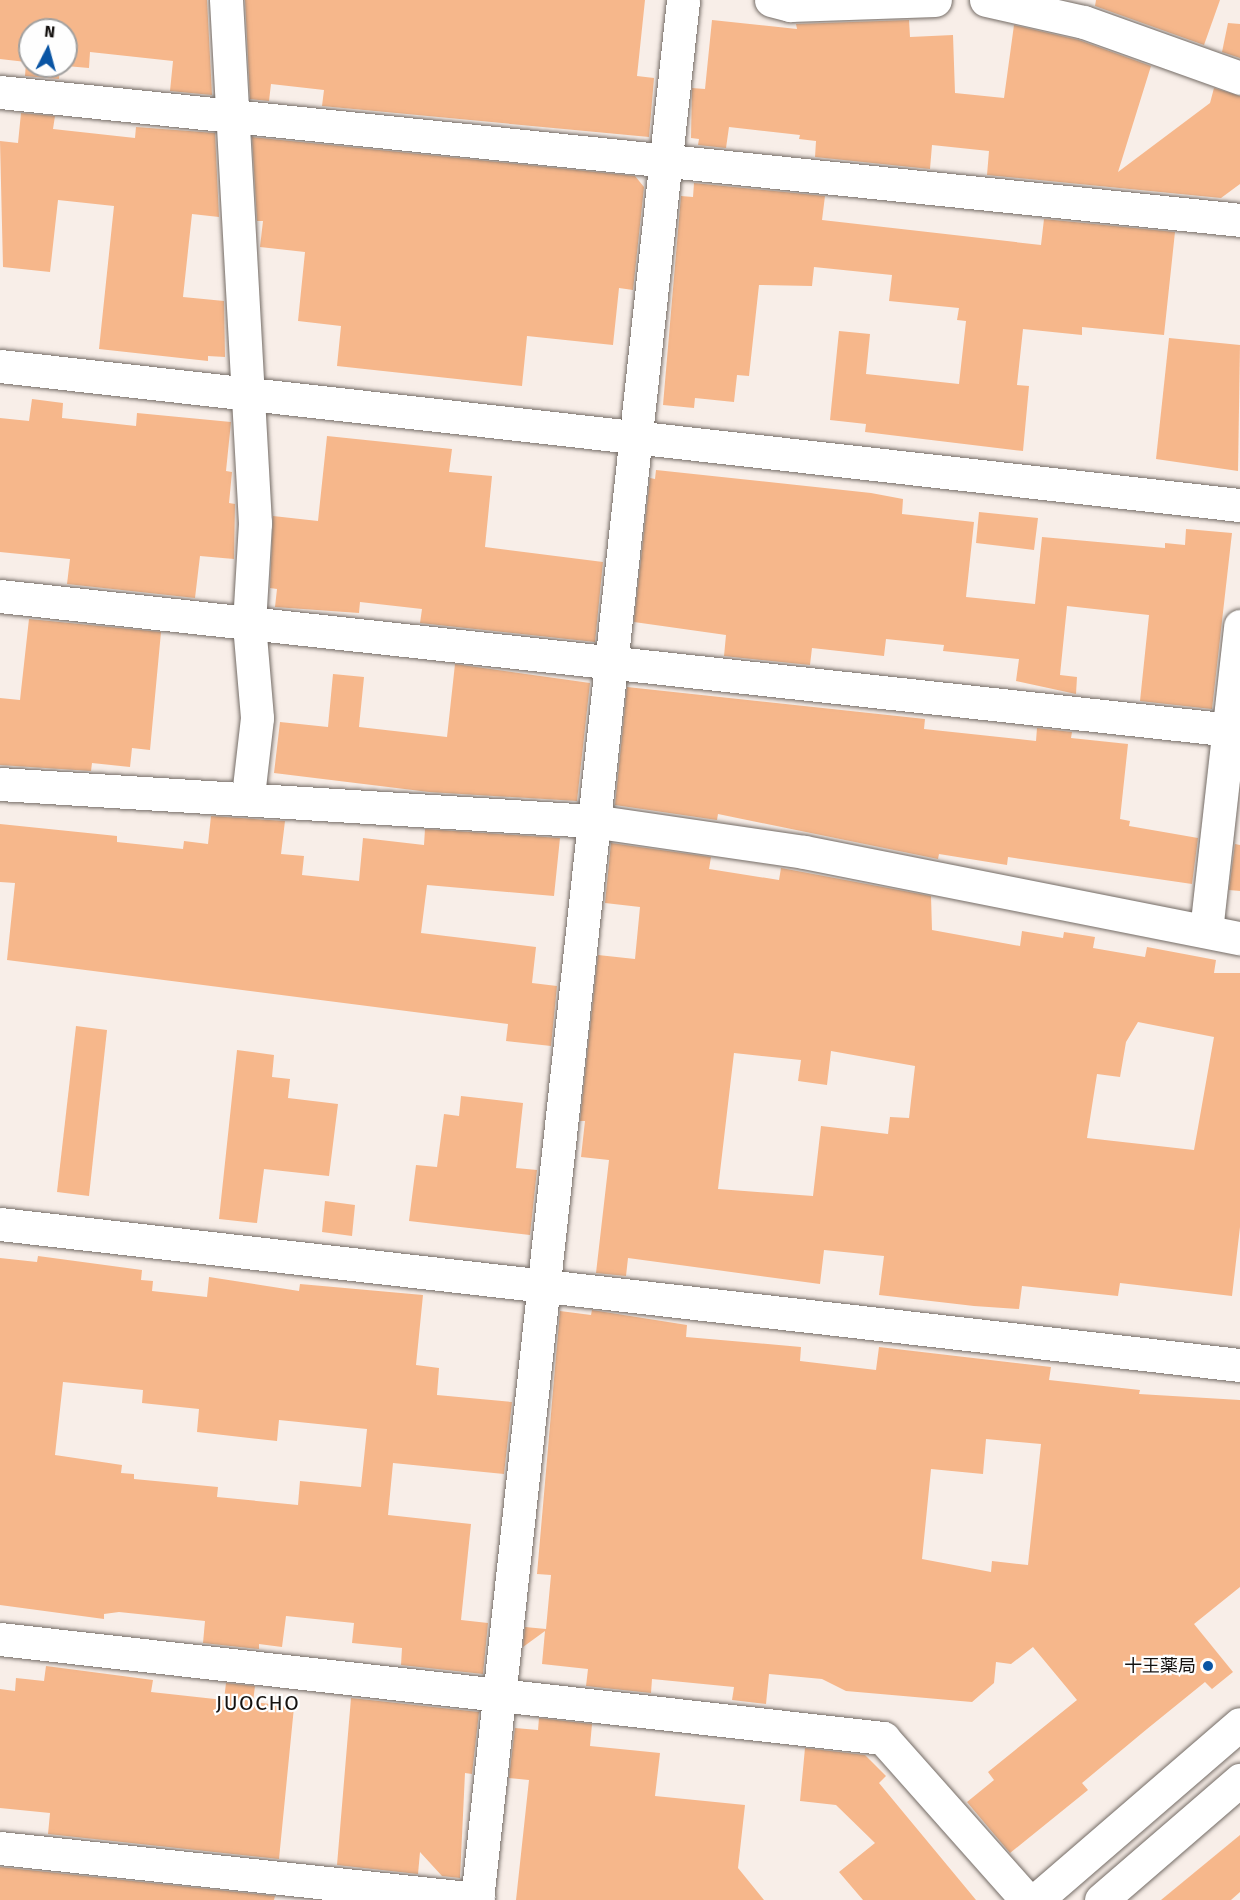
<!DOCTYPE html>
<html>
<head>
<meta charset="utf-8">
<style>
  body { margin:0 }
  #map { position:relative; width:1240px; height:1900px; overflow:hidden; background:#f8eee8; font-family:"Fira Sans","Noto Sans JP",sans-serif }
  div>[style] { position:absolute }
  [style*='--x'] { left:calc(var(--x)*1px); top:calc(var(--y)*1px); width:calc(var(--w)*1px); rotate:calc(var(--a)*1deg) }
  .building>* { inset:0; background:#f6b78b }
  .roads { filter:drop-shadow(0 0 2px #746c66) drop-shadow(0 0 2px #746c66) }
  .minor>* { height:33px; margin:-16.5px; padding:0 16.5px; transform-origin:16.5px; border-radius:16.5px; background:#fff }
  .dots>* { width:16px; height:16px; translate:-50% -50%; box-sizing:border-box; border:3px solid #fefefe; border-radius:50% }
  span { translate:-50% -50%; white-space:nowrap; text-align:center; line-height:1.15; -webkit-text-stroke:4.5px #fefefe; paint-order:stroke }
  .poi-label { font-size:18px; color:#151210 }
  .right { translate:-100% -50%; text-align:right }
  .quarter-label { font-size:21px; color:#151210; letter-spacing:1.5px }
  .north { position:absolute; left:18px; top:18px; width:60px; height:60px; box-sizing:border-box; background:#fefefe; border:2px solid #a1a09f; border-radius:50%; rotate:6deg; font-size:16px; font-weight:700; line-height:24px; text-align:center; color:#151210 }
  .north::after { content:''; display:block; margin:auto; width:21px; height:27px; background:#0a55a4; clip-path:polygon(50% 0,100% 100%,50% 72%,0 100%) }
</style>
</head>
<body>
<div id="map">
  <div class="building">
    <div style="clip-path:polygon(0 0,207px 0,212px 95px,170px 91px,173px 61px,90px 52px,89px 68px,66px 66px,66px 30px,30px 30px,30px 66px,60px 66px,59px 79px,25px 76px,26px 62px,0 59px)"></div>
    <div style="clip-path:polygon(245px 0,645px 0,637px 76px,654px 78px,649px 137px,322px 106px,324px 90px,271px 84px,269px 101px,250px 99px)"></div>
    <div style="clip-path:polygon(1096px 0,1220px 0,1204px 45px,1095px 6px)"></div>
    <div style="clip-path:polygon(712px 20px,797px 29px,796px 24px,909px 20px,910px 37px,953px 35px,955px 93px,1004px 98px,1014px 25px,1079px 40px,1151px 66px,1118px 172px,1210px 103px,1214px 88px,1240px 96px,1240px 184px,1221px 198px,987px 175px,989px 151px,932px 145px,930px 169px,815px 157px,816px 141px,799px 139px,800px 135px,729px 127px,726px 148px,698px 145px,699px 139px,691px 138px,692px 88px,705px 89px)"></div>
    <div style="clip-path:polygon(1228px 23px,1240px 24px,1240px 58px,1222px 52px)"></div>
    <div style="clip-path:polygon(21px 113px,55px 116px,53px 129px,135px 138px,136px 127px,215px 133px,219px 217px,192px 214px,183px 297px,224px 301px,225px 357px,208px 356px,208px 361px,99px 349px,114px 206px,58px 200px,50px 272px,3px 267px,0 141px,18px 143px)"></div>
    <div style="clip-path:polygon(252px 137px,635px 176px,644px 187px,633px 290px,619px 288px,613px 345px,527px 336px,522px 386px,337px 366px,341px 326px,298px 321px,305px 252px,260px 247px,263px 221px,257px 221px)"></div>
    <div style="clip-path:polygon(694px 183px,825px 196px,822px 220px,1041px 245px,1044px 219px,1175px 232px,1164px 335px,1082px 327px,1082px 335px,1023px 329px,1017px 385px,1029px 386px,1023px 451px,865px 432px,866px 424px,830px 420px,839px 331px,870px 334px,866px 374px,959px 384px,966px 321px,957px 320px,959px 308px,889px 301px,892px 275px,814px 267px,812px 286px,759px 285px,749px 376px,737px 375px,734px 402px,695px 398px,694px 408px,663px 405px,681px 196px,693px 197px)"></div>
    <div style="clip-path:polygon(1169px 338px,1240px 345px,1238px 471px,1156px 459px)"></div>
    <div style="clip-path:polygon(32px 399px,63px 403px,62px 418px,136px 426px,137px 413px,231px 422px,226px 471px,232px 472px,229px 503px,235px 504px,234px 559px,200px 556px,195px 598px,67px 584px,70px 559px,0 552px,0 418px,29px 421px)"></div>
    <div style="clip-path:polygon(327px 436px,452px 449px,449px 472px,492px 476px,485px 547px,603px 562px,595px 642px,420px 623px,422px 609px,360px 602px,359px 613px,275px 607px,277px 589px,270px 588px,273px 516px,318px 521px)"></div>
    <div style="clip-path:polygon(656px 470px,871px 493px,903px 499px,902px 514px,974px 522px,966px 597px,1035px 604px,1042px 537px,1165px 548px,1165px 543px,1185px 545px,1186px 529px,1232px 533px,1212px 709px,1140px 701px,1149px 615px,1067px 606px,1060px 675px,1077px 677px,1076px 694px,1016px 681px,1019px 659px,943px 651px,944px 645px,886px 639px,884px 656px,812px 648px,810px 665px,724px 656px,726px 635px,634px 622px,650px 478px,655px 479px)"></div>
    <div style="clip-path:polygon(979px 512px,1038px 518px,1034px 550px,976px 543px)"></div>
    <div style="clip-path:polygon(29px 619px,161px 632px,150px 750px,132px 748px,130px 767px,92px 763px,91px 771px,0 765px,0 698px,20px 700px)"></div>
    <div style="clip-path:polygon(455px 664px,590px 683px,577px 801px,429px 792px,274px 773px,280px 722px,328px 727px,333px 674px,364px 677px,359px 727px,447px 737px)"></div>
    <div style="clip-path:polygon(627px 687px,925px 719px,924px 729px,1036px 741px,1037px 728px,1072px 732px,1071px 738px,1128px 744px,1120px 819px,1130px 821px,1129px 826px,1198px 838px,1192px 884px,1008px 857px,1007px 865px,939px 854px,938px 859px,718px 814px,717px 820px,615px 805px)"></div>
    <div style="clip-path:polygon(211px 816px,285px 821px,281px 854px,304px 856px,302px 875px,359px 881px,363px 838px,424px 845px,425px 829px,560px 838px,554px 896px,427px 885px,421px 933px,536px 947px,532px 983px,557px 986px,551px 1046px,506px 1041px,508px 1024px,7px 960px,15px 883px,0 882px,0 824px,117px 836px,117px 842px,183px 849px,184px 841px,208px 844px)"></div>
    <div style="clip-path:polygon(evenodd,611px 843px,711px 857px,709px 869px,779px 880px,781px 868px,931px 896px,932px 930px,1020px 946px,1022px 931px,1063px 938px,1064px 932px,1095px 937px,1093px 948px,1145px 957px,1147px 947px,1216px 960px,1214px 973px,1240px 973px,1240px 1227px,1232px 1296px,1120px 1283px,1118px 1296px,1022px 1286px,1019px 1309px,974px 1306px,879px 1295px,884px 1256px,824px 1250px,820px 1284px,628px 1258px,626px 1276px,596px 1273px,609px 1160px,581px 1157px,585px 1121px,580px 1121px,598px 955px,635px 959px,640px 907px,605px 903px,611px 843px,1138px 1022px,1214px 1037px,1194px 1150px,1087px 1138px,1097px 1074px,1120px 1077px,1126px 1042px,1138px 1022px,611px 843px,831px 1051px,915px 1066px,909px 1118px,890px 1117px,888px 1134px,821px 1126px,813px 1196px,718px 1189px,734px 1053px,801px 1060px,798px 1081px,827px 1085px,831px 1051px)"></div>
    <div style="clip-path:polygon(1235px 844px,1240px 845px,1240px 891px,1229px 890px)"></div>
    <div style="clip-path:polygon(76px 1026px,107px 1030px,89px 1196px,57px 1192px)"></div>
    <div style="clip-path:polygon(237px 1050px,274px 1055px,272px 1077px,290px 1079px,288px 1098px,338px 1104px,329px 1176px,264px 1169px,257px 1223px,219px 1219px)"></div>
    <div style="clip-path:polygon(461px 1096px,523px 1103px,516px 1168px,537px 1170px,530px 1235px,409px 1221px,416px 1165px,437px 1167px,444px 1114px,459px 1116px)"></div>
    <div style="clip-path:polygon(325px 1201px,355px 1205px,352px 1236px,322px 1232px)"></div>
    <div style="clip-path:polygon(evenodd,38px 1256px,142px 1270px,141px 1280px,153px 1281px,152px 1291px,207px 1297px,209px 1277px,299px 1291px,300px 1284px,423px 1295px,416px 1365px,439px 1368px,437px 1395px,512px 1402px,504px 1474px,393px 1463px,388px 1515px,471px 1524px,461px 1620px,488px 1623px,483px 1674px,401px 1665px,402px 1648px,352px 1643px,354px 1623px,286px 1616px,282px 1647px,259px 1644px,259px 1649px,203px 1643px,205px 1621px,119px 1612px,104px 1614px,104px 1619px,0 1605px,0 1258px,37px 1262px,38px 1256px,63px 1382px,143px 1390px,142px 1403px,199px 1409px,197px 1432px,277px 1441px,279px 1420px,367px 1429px,361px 1487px,300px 1481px,298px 1505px,217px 1497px,218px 1487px,134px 1479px,134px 1474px,121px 1473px,122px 1465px,55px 1455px,63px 1382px)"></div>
    <div style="clip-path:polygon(evenodd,592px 1310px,687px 1325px,686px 1337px,801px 1347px,800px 1361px,876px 1370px,879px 1347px,1051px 1367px,1049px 1380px,1140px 1390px,1139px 1394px,1240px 1400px,1240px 1587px,1194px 1624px,1233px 1672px,1212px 1689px,1205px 1682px,1147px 1729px,1082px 1783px,1088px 1790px,1010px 1853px,967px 1802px,994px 1780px,988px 1772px,1077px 1700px,1033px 1647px,1011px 1664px,996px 1662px,994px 1683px,972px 1702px,846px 1691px,822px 1679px,769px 1674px,766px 1704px,732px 1700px,734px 1687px,652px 1679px,651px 1693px,586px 1686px,588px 1669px,542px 1664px,545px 1631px,523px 1647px,525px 1627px,546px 1629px,551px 1575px,537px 1574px,560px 1311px,591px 1315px,592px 1310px,986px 1439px,1041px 1444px,1028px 1565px,992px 1561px,991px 1572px,922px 1559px,931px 1469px,983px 1474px,986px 1439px)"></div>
    <div style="clip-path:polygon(46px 1666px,153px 1680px,151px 1692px,224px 1700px,226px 1683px,255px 1686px,253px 1702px,294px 1707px,279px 1859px,48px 1834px,50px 1813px,0 1808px,0 1689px,15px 1691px,16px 1678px,44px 1681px)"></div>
    <div style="clip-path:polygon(351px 1698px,479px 1712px,472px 1774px,465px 1773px,460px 1878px,442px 1876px,420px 1852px,418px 1874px,337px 1865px)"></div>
    <div style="clip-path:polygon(539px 1718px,592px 1724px,590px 1746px,660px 1753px,655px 1796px,745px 1805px,738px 1868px,764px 1900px,516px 1900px,529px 1780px,509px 1778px,515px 1728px,538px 1730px)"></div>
    <div style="clip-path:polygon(805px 1748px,865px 1755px,886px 1776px,879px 1783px,976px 1900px,863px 1900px,839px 1872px,875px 1843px,836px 1805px,800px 1801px)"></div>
    <div style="clip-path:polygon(1240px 1835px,1240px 1892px,1231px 1900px,1161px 1900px)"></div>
    <div style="clip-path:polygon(0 1867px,275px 1896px,274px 1900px,0 1900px)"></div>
  </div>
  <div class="roads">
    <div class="minor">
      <div style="--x:226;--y:0;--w:524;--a:86.83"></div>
      <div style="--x:255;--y:523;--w:101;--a:93.4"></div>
      <div style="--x:249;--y:624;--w:94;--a:85.1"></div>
      <div style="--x:257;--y:718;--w:79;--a:96.6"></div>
      <div style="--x:771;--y:0;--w:20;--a:15"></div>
      <div style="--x:790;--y:5;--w:145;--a:-2"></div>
      <div style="--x:986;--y:0;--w:100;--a:12.7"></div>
      <div style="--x:1084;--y:22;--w:166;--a:19.7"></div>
      <div style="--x:0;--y:92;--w:1247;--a:5.89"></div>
      <div style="--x:0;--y:366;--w:1248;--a:6.4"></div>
      <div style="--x:0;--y:596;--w:1247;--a:6.21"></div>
      <div style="--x:0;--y:784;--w:593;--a:3.58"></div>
      <div style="--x:592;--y:821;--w:214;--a:8.3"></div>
      <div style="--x:804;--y:852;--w:444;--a:11.2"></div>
      <div style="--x:1206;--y:931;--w:307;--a:-83.6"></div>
      <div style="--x:0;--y:1224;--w:1248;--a:6.49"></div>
      <div style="--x:0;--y:1639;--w:889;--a:6.4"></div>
      <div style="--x:883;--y:1738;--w:217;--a:48.4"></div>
      <div style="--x:0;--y:1848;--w:481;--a:6.1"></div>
      <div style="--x:477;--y:1900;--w:1911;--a:-83.81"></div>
      <div style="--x:1036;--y:1900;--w:269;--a:-40.8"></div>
      <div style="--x:1101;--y:1900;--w:184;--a:-40.8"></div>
    </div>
  </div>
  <div class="dots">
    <div style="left:1208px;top:1666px;background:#0a55a4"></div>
  </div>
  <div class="poi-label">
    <span class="right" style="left:1196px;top:1666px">十王薬局</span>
  </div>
  <div class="quarter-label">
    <span style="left:258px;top:1703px">JUOCHO</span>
  </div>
  <div class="north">N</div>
</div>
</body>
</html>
